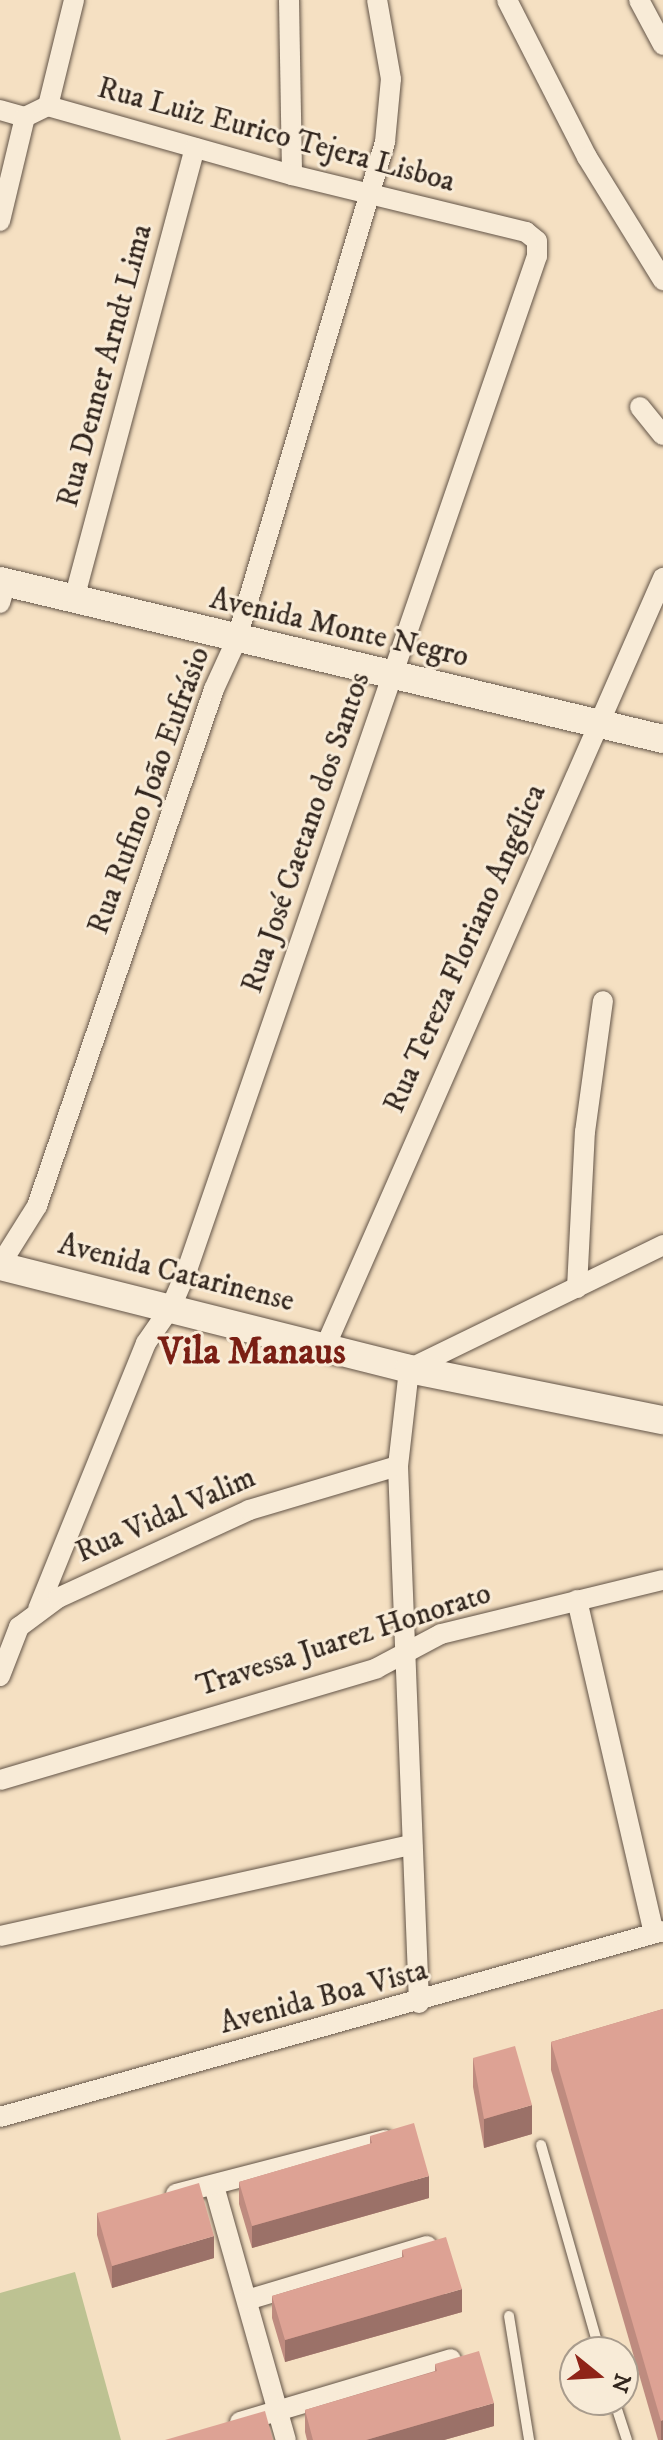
<!DOCTYPE html>
<html>
<head>
<meta charset="utf-8">
<style>
  body { margin:0 }
  #map { position:relative; width:663px; height:2440px; overflow:hidden; background:#f5e0c2; font-family:"IM FELL DW Pica",serif }
  div>[style] { position:absolute }
  [style*='--x'] { left:calc(var(--x)*1px); top:calc(var(--y)*1px); width:calc(var(--w)*1px); rotate:calc(var(--a)*1deg) }
  .green>* { inset:0; background:#bdc292 }
  .roads { filter:drop-shadow(0 0 2px #635447) drop-shadow(0 0 2px #635447) }
  .lane>* { height:10px; margin:-5px; padding:0 5px; transform-origin:5px; border-radius:5px; background:#f8ebd7 }
  .street>* { height:20px; margin:-10px; padding:0 10px; transform-origin:10px; border-radius:10px; background:#f8ebd7 }
  .secondary>* { height:28px; margin:-14px; padding:0 14px; transform-origin:14px; border-radius:14px; background:#f8ebd7 }
  .wall>* { inset:0; background:#be8b7f }
  .shaded-wall>* { inset:0; background:#9b7168 }
  .building>* { inset:0; background:#dda294 }
  span { translate:-50% -50%; white-space:nowrap; text-align:center; line-height:1.15; -webkit-text-stroke:6px #f8ebd7; paint-order:stroke }
  .street-label { font-size:30px; color:#32261e }
  .district-label { font-size:38px; color:#7a1f14; font-weight:700 }
  .north { position:absolute; left:559px; top:2336px; width:80px; height:80px; box-sizing:border-box; background:#f8ebd7; border:2px solid #a99c8d; border-radius:50%; rotate:108deg; font-size:22px; font-weight:700; line-height:32px; text-align:center; color:#32261e }
  .north::after { content:''; display:block; margin:auto; width:28px; height:36px; background:#8f2418; clip-path:polygon(50% 0,100% 100%,50% 72%,0 100%) }
</style>
</head>
<body>
<div id="map">
  <div class="green">
    <div style="clip-path:polygon(75px 2272px,121px 2440px,0 2440px,0 2293px)"></div>
  </div>
  <div class="roads">
    <div class="lane">
      <div style="--x:541;--y:2145;--w:215;--a:74.1"></div>
      <div style="--x:509;--y:2316;--w:126;--a:80.8"></div>
      <div style="--x:614;--y:2400;--w:42;--a:72"></div>
    </div>
    <div class="street">
      <div style="--x:289;--y:0;--w:175;--a:89"></div>
      <div style="--x:507;--y:0;--w:176;--a:63"></div>
      <div style="--x:587;--y:157;--w:145;--a:58.3"></div>
      <div style="--x:639;--y:0;--w:51;--a:61.9"></div>
      <div style="--x:48;--y:106;--w:109;--a:-76.2"></div>
      <div style="--x:0;--y:110;--w:26;--a:16"></div>
      <div style="--x:25;--y:117;--w:25;--a:-26"></div>
      <div style="--x:48;--y:106;--w:254;--a:15.8"></div>
      <div style="--x:292;--y:175;--w:241;--a:13.7"></div>
      <div style="--x:526;--y:232;--w:14;--a:39"></div>
      <div style="--x:537;--y:241;--w:15;--a:90"></div>
      <div style="--x:537;--y:256;--w:1073;--a:109.04"></div>
      <div style="--x:187;--y:1270;--w:40;--a:113.4"></div>
      <div style="--x:171;--y:1307;--w:44;--a:124.8"></div>
      <div style="--x:146;--y:1343;--w:287;--a:112.1"></div>
      <div style="--x:0;--y:221;--w:107;--a:-76.5"></div>
      <div style="--x:640;--y:407;--w:36;--a:51"></div>
      <div style="--x:74;--y:599;--w:467;--a:-75"></div>
      <div style="--x:0;--y:603;--w:22;--a:-74"></div>
      <div style="--x:0;--y:1265;--w:70;--a:-57.9"></div>
      <div style="--x:37;--y:1206;--w:546;--a:-71.1"></div>
      <div style="--x:214;--y:689;--w:53;--a:-65.4"></div>
      <div style="--x:236;--y:641;--w:521;--a:-73.37"></div>
      <div style="--x:385;--y:142;--w:63;--a:-84.6"></div>
      <div style="--x:391;--y:79;--w:80;--a:-100"></div>
      <div style="--x:577;--y:1288;--w:156;--a:-87.1"></div>
      <div style="--x:585;--y:1132;--w:132;--a:-82.2"></div>
      <div style="--x:326;--y:1345;--w:838;--a:-66.28"></div>
      <div style="--x:577;--y:1600;--w:342;--a:77"></div>
      <div style="--x:0;--y:1676;--w:53;--a:-68.8"></div>
      <div style="--x:19;--y:1627;--w:49;--a:-36.6"></div>
      <div style="--x:58;--y:1598;--w:210;--a:-24.7"></div>
      <div style="--x:249;--y:1510;--w:155;--a:-16.5"></div>
      <div style="--x:0;--y:1780;--w:393;--a:-16.5"></div>
      <div style="--x:377;--y:1668;--w:72;--a:-28"></div>
      <div style="--x:441;--y:1634;--w:228;--a:-13.7"></div>
      <div style="--x:0;--y:1936;--w:422;--a:-12.5"></div>
      <div style="--x:419;--y:2003;--w:537;--a:-92.24"></div>
      <div style="--x:398;--y:1466;--w:98;--a:-83.5"></div>
      <div style="--x:409;--y:1369;--w:283;--a:-26"></div>
      <div style="--x:0;--y:2117;--w:689;--a:-15.67"></div>
      <div style="--x:214;--y:2186;--w:264;--a:74.2"></div>
      <div style="--x:176;--y:2194;--w:216;--a:-14.5"></div>
      <div style="--x:247;--y:2300;--w:188;--a:-16.7"></div>
      <div style="--x:240;--y:2422;--w:220;--a:-16.6"></div>
    </div>
    <div class="secondary">
      <div style="--x:0;--y:581;--w:682;--a:13.4"></div>
      <div style="--x:0;--y:1266;--w:422;--a:14.1"></div>
      <div style="--x:409;--y:1369;--w:259;--a:11.4"></div>
    </div>
  </div>
  <div class="wall">
    <div style="clip-path:polygon(663px 2009px,663px 2440px,658px 2440px,551px 2070px,551px 2042px)"></div>
    <div style="clip-path:polygon(473px 2058px,532px 2134px,484px 2148px,473px 2087px)"></div>
    <div style="clip-path:polygon(370px 2136px,429px 2198px,252px 2248px,239px 2204px,239px 2182px,370px 2144px)"></div>
    <div style="clip-path:polygon(97px 2213px,214px 2258px,112px 2288px,97px 2235px)"></div>
    <div style="clip-path:polygon(402px 2250px,462px 2312px,285px 2362px,272px 2318px,272px 2296px,402px 2257px)"></div>
    <div style="clip-path:polygon(435px 2364px,494px 2426px,444px 2440px,307px 2440px,305px 2432px,305px 2410px,435px 2371px)"></div>
  </div>
  <div class="shaded-wall">
    <div style="clip-path:polygon(532px 2105px,532px 2134px,484px 2148px,484px 2119px)"></div>
    <div style="clip-path:polygon(429px 2176px,429px 2198px,252px 2248px,252px 2226px)"></div>
    <div style="clip-path:polygon(214px 2236px,214px 2258px,112px 2288px,112px 2266px)"></div>
    <div style="clip-path:polygon(462px 2289px,462px 2312px,285px 2362px,285px 2340px)"></div>
    <div style="clip-path:polygon(494px 2403px,494px 2426px,444px 2440px,366px 2440px)"></div>
    <div style="clip-path:polygon(663px 2420px,663px 2440px,661px 2440px,661px 2421px)"></div>
  </div>
  <div class="building">
    <div style="clip-path:polygon(663px 2009px,663px 2420px,661px 2421px,551px 2042px)"></div>
    <div style="clip-path:polygon(515px 2046px,532px 2105px,484px 2119px,473px 2058px)"></div>
    <div style="clip-path:polygon(414px 2123px,429px 2176px,252px 2226px,239px 2182px,372px 2143px,370px 2136px)"></div>
    <div style="clip-path:polygon(199px 2183px,214px 2236px,112px 2266px,97px 2213px)"></div>
    <div style="clip-path:polygon(446px 2237px,462px 2289px,285px 2340px,272px 2296px,404px 2257px,402px 2250px)"></div>
    <div style="clip-path:polygon(479px 2351px,494px 2403px,366px 2440px,313px 2440px,305px 2410px,437px 2371px,435px 2364px)"></div>
    <div style="clip-path:polygon(265px 2411px,273px 2440px,165px 2440px)"></div>
  </div>
  <div class="street-label">
    <span style="left:276px;top:136px;rotate:15deg">Rua Luiz Eurico Tejera Lisboa</span>
    <span style="left:106px;top:366px;rotate:-75deg">Rua Denner Arndt Lima</span>
    <span style="left:339px;top:629px;rotate:13deg">Avenida Monte Negro</span>
    <span style="left:150px;top:791px;rotate:-70deg">Rua Rufino João Eufrásio</span>
    <span style="left:307px;top:833px;rotate:-71deg">Rua José Caetano dos Santos</span>
    <span style="left:466px;top:949px;rotate:-66deg">Rua Tereza Floriano Angélica</span>
    <span style="left:176px;top:1274px;rotate:14deg">Avenida Catarinense</span>
    <span style="left:166px;top:1516px;rotate:-24deg">Rua Vidal Valim</span>
    <span style="left:344px;top:1641px;rotate:-18deg">Travessa Juarez Honorato</span>
    <span style="left:324px;top:1998px;rotate:-15deg">Avenida Boa Vista</span>
  </div>
  <div class="district-label">
    <span style="left:252px;top:1353px">Vila Manaus</span>
  </div>
  <div class="north">N</div>
</div>
</body>
</html>
